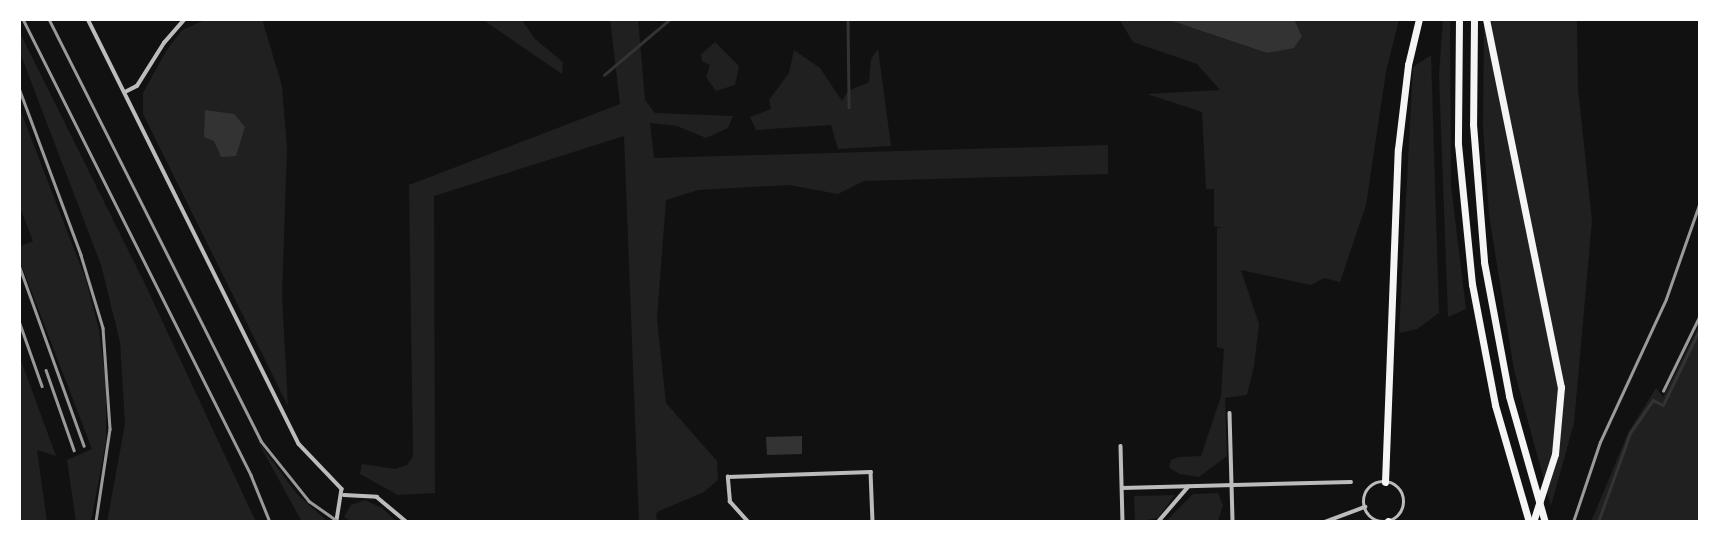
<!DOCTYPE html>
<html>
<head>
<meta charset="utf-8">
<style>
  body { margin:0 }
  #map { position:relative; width:1719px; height:541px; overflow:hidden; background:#111; font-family:"PT Sans Narrow",sans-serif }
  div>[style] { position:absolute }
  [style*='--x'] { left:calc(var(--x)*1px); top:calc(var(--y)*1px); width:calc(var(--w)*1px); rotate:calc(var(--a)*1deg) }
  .green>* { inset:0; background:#202020 }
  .water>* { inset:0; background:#333 }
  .stream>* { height:2.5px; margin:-1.25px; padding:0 1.25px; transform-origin:1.25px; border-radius:1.25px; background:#333 }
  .minor>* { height:3.5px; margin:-1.75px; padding:0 1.75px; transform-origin:1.75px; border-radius:1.75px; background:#bcbcbc }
  .minor>.ring { margin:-1.75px; padding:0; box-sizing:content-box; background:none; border:3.5px solid #bcbcbc; border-radius:50% }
  .motorway>* { height:7px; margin:-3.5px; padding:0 3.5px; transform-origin:3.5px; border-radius:3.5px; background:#f5f5f5 }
  .rail>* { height:2.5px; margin:-1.25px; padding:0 1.25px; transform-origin:1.25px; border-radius:1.25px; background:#9a9a9a }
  span { translate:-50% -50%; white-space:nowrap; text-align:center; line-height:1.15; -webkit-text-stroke:7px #fff; paint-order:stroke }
  .frame { position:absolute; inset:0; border:21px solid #fff; pointer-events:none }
</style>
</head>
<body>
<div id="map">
  <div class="green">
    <div style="clip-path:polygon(207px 19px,262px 19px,282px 86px,287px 148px,282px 296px,288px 406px,143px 114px,143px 93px,166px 51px,182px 30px)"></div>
    <div style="clip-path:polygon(482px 19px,521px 19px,535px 39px,563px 62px,562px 74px)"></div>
    <div style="clip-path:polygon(610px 19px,638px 19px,645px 100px,655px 113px,733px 116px,728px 128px,706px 138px,677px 126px,650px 123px,654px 158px,1108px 145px,1108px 174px,864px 181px,838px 194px,789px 185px,698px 190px,666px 200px,657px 319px,666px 403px,717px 461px,718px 480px,704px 492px,657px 512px,656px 519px,667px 522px,639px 522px,624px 136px,434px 196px,435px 493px,398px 495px,360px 474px,362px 464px,395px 469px,407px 465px,413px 456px,409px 185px,620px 104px)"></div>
    <div style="clip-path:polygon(1119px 19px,1166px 19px,1267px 53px,1302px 36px,1294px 19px,1399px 19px,1386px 72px,1366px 205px,1340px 282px,1324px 278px,1311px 285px,1241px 270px,1259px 324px,1254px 366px,1247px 395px,1225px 398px,1227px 456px,1199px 477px,1179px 474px,1169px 467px,1171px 460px,1179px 457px,1201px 456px,1221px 396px,1224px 349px,1217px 347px,1217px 228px,1222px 228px,1214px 226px,1214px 189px,1206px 189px,1202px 112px,1147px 94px,1220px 90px,1197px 64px,1133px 42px)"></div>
    <div style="clip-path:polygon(1443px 19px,1450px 19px,1451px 185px,1466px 309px,1448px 317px,1439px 75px)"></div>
    <div style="clip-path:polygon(1484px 19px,1577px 19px,1578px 88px,1592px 221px,1574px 423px,1551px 506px,1514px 370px,1489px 215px,1483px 127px)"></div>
    <div style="clip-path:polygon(19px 31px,145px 284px,256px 522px,107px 522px,125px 424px,120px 342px,101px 265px,19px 50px)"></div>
    <div style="clip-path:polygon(715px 42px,739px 66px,735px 85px,716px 91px,706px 77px,710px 65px,702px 61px,701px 54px)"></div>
    <div style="clip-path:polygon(878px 49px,891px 146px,838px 149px,831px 125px,756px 130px,750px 117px,771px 109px,769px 100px,789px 73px,794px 50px,820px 68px,842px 101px,848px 91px,869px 82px,871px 59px)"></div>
    <div style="clip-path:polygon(1431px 55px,1439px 313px,1417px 329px,1399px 333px,1413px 67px)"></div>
    <div style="clip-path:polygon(19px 107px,86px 280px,99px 330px,106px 384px,106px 441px,91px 522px,76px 522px,67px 460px,92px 449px,19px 259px,19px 247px,33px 241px,19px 205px)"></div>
    <div style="clip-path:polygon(1700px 324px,1700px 522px,1591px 522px,1628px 433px,1656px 388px,1663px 397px)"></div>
    <div style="clip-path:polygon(19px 355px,56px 456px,37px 450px,47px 522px,19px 522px)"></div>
    <div style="clip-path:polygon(257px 440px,296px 493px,328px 522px,302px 522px)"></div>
    <div style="clip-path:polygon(1218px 493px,1223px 505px,1218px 521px,1165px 522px,1193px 494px)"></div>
    <div style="clip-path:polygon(1175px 495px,1158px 518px,1135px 522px,1134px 496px)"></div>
    <div style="clip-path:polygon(365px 500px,382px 508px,397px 522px,352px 522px,344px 517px,351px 505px)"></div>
  </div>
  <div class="water">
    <div style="clip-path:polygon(1166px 19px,1294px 19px,1302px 36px,1294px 48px,1267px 53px)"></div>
    <div style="clip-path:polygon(205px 110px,234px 114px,245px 127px,236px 156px,221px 157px,214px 141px,204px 137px)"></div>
    <div style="clip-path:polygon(802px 436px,802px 454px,767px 455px,766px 437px)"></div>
  </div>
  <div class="stream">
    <div style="--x:848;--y:19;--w:88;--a:89.3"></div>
    <div style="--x:604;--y:75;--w:87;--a:-40.3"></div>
    <div style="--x:1598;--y:522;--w:95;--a:-70.2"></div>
    <div style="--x:1630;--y:433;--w:40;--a:-55.1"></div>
    <div style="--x:1653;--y:400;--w:11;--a:27"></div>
    <div style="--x:1663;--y:405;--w:85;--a:-64.3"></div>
  </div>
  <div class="minor">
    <div style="--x:88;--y:19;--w:474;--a:63.6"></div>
    <div style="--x:299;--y:444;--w:62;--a:46.3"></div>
    <div style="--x:342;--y:489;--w:33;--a:99"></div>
    <div style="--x:125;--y:92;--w:13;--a:-27"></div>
    <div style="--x:137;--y:86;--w:51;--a:-57.9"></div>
    <div style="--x:164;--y:43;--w:32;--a:-49"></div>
    <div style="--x:1230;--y:413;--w:109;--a:88.4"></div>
    <div style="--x:1121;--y:446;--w:76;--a:88.5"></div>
    <div class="ring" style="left:1364px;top:482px;width:36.5px;height:36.5px"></div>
    <div style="--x:1122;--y:488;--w:229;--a:-1.5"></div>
    <div style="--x:344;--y:495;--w:33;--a:3"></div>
    <div style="--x:377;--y:497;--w:39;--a:40"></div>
    <div style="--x:748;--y:522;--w:27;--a:-132"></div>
    <div style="--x:730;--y:502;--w:25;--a:-95"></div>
    <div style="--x:728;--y:477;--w:143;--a:-2"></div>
    <div style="--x:871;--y:472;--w:50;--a:87.7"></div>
    <div style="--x:1158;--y:522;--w:46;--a:-49.4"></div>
    <div style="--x:1325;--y:522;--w:43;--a:-20.6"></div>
  </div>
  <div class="motorway">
    <div style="--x:1459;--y:19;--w:125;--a:90.5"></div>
    <div style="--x:1458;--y:144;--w:141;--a:84.3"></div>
    <div style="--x:1472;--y:284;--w:123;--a:79.2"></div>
    <div style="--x:1495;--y:405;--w:122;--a:73.8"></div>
    <div style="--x:1474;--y:19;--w:105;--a:90.5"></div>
    <div style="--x:1473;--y:124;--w:138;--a:85.4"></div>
    <div style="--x:1484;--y:262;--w:136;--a:79.4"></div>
    <div style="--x:1509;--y:396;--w:131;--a:74.1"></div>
    <div style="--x:1486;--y:19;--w:376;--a:78.5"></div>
    <div style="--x:1561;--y:387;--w:67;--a:95.1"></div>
    <div style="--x:1555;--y:454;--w:71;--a:107.9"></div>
    <div style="--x:1385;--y:482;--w:333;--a:-87.8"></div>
    <div style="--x:1398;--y:149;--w:85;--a:-83.2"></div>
    <div style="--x:1408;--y:65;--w:47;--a:-76.6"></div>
    <div style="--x:1388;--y:521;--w:1;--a:90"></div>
  </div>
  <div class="rail">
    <div style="--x:23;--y:19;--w:510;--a:63.43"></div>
    <div style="--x:251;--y:475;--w:51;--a:68"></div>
    <div style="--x:49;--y:19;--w:472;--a:63.3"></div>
    <div style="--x:261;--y:441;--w:77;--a:51.3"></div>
    <div style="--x:309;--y:501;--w:37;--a:35"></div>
    <div style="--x:19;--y:88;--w:178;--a:69.6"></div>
    <div style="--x:81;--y:255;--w:76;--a:73.2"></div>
    <div style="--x:103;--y:328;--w:101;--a:86"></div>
    <div style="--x:110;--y:429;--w:94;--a:98.6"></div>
    <div style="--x:19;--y:265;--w:192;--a:70.2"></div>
    <div style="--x:19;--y:321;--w:69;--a:70.5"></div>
    <div style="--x:46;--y:370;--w:85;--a:70.7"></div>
    <div style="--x:1663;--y:391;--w:85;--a:-64"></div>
    <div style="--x:1573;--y:522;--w:84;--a:-71.4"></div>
    <div style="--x:1600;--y:442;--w:157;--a:-65.2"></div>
    <div style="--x:1666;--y:299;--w:103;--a:-70.7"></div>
  </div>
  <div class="frame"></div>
</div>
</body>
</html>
